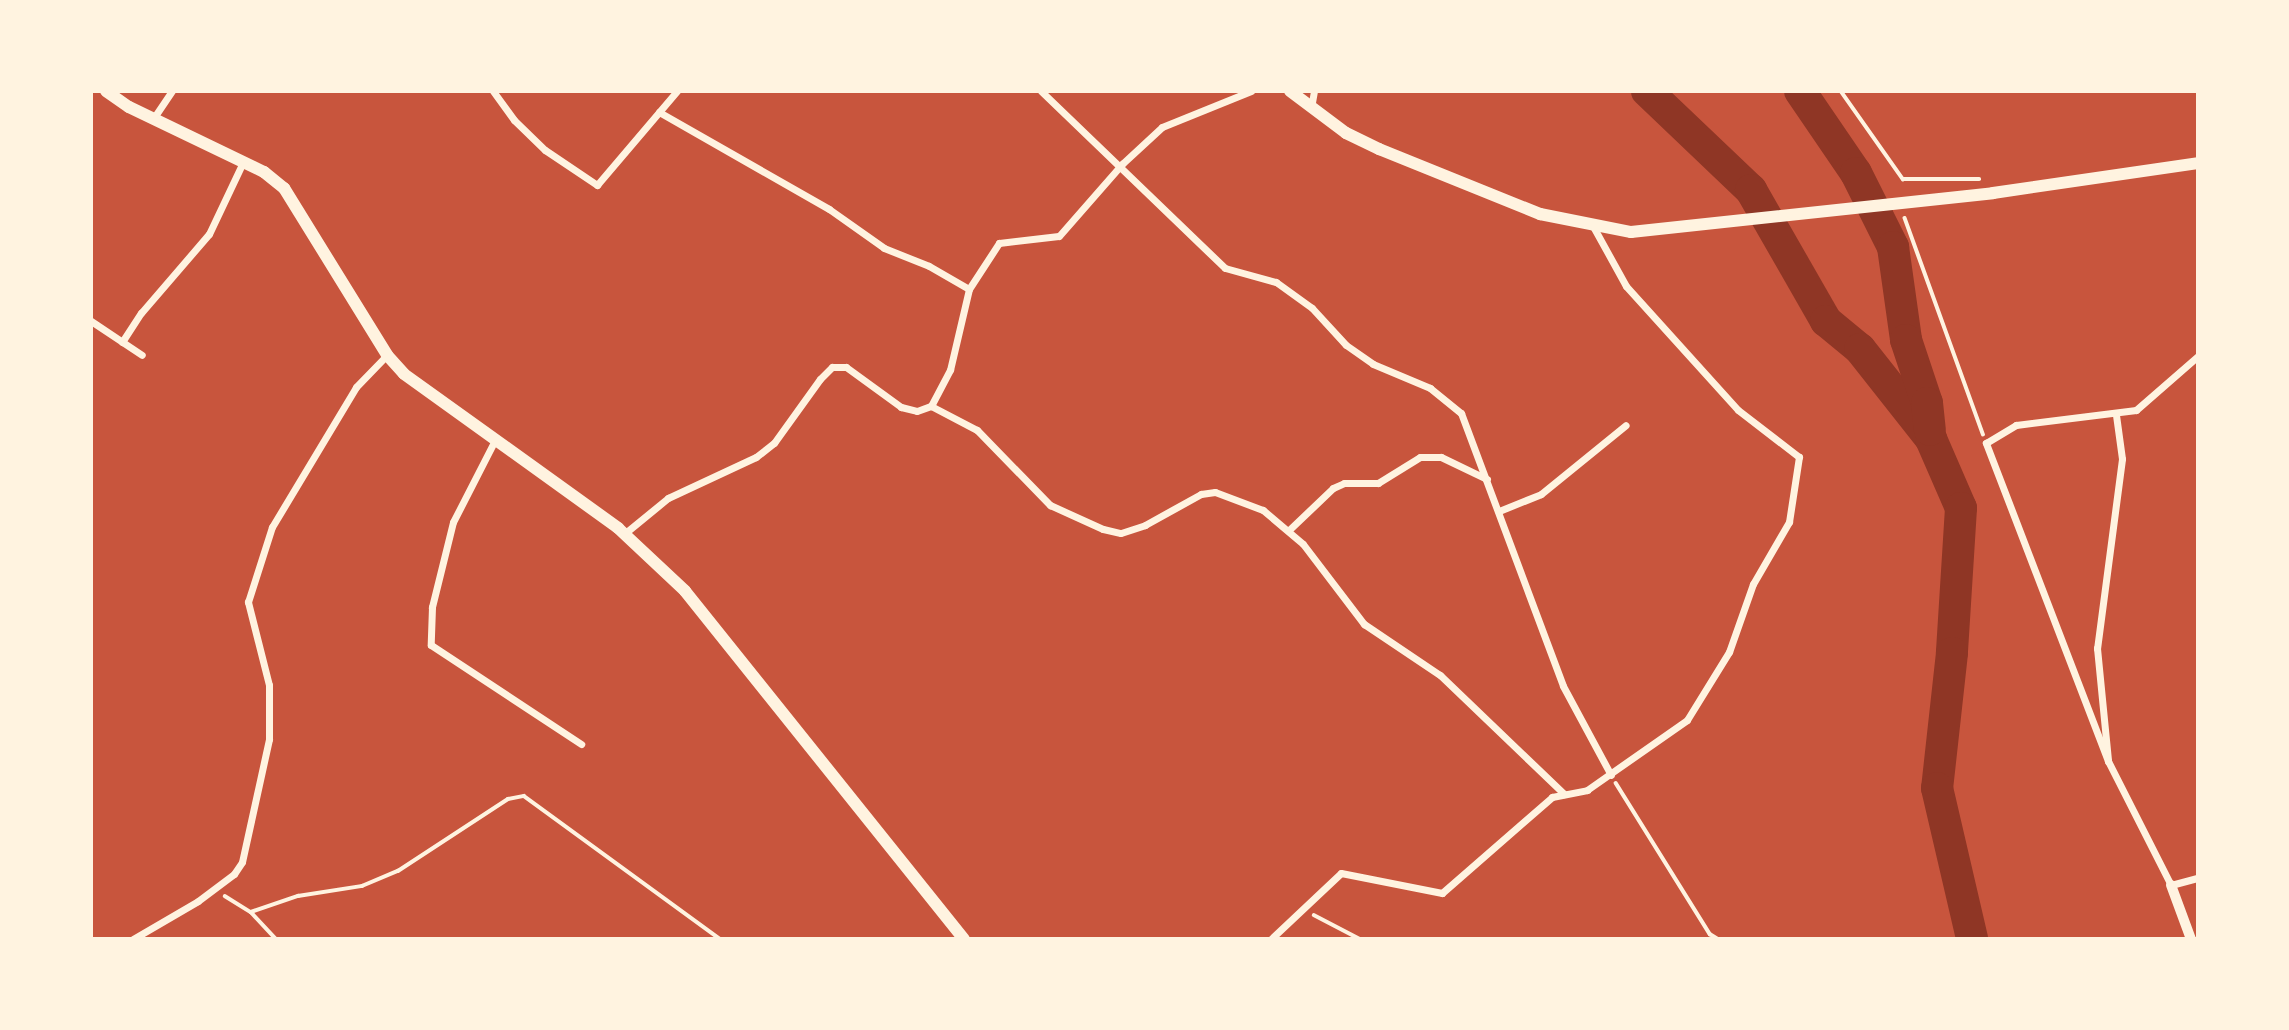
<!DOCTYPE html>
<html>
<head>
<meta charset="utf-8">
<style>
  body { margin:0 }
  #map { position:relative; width:2289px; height:1030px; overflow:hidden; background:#c8553d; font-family:Helvetica,sans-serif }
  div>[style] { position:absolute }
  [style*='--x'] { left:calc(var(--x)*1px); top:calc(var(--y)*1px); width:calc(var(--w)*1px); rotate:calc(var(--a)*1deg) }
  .river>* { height:32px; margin:-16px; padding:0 16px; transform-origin:16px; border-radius:16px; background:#8f3625 }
  .path>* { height:3.5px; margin:-1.75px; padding:0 1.75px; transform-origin:1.75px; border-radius:1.75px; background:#fff3e0 }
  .minor>* { height:7px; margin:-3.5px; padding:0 3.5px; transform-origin:3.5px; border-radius:3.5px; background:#fff3e0 }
  .tertiary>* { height:10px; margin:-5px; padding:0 5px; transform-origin:5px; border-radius:5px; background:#fff3e0 }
  .secondary>* { height:12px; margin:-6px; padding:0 6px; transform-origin:6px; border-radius:6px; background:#fff3e0 }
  span { translate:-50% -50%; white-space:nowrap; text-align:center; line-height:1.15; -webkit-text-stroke:6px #fff3e0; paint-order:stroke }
  .frame { position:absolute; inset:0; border:93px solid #fff3e0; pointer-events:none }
</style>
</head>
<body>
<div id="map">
  <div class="river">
    <div style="--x:1647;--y:91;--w:144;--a:43.6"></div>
    <div style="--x:1751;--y:190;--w:151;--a:60.2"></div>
    <div style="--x:1826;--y:321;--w:44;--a:39.5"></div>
    <div style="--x:1860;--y:349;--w:115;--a:51.7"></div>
    <div style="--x:1931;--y:439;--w:75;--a:66.5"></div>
    <div style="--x:1961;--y:508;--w:145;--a:93.6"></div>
    <div style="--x:1952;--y:653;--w:136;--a:96.3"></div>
    <div style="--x:1937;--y:788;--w:155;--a:76.9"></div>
    <div style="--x:1800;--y:91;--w:99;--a:55.7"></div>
    <div style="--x:1856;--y:173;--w:83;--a:63.4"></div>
    <div style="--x:1893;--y:247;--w:94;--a:82"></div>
    <div style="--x:1906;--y:340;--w:66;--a:71.6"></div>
    <div style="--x:1927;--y:403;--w:27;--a:84"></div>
  </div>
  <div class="path">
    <div style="--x:1841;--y:91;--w:108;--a:54.8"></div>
    <div style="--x:1903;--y:179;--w:76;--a:0"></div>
    <div style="--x:1905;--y:218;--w:230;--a:70.1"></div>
    <div style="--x:1616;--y:783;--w:178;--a:58.1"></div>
    <div style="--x:1710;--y:934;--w:9;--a:32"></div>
    <div style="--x:225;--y:896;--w:31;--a:32"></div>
    <div style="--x:251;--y:912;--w:50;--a:-18.8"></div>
    <div style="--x:298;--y:896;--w:65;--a:-8.9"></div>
    <div style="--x:362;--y:886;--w:39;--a:-23"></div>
    <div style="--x:398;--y:871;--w:131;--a:-33.2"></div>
    <div style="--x:508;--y:799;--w:16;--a:-11"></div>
    <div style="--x:524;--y:796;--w:243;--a:36.1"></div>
    <div style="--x:251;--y:912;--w:37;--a:47"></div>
    <div style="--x:1314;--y:915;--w:52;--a:27.6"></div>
  </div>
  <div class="minor">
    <div style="--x:493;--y:91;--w:36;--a:54"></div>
    <div style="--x:514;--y:120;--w:43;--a:44.1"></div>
    <div style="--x:545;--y:150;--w:63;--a:33.9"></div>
    <div style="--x:597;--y:185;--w:123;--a:-49.6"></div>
    <div style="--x:1041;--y:91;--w:255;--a:43.9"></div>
    <div style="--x:1225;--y:268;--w:53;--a:15.4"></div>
    <div style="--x:1276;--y:282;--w:44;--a:35.8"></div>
    <div style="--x:1312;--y:308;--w:50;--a:47.4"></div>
    <div style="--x:1346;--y:345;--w:33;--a:35"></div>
    <div style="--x:1373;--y:364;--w:62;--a:22.8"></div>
    <div style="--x:1430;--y:388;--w:40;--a:39"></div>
    <div style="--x:1461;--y:413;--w:291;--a:69.5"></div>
    <div style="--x:1563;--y:686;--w:101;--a:61.7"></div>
    <div style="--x:1311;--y:108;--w:17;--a:-80"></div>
    <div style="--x:659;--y:112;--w:196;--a:29.7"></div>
    <div style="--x:829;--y:209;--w:67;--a:35.3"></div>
    <div style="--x:884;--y:248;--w:48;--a:21.8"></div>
    <div style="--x:929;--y:266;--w:46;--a:29.9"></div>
    <div style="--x:153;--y:119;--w:34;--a:-56"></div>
    <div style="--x:91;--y:321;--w:61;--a:33.7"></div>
    <div style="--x:122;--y:342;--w:35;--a:-57"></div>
    <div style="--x:141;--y:313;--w:104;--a:-49.3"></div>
    <div style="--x:209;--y:234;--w:80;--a:-64.7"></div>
    <div style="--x:931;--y:406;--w:41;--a:-62.2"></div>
    <div style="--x:950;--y:370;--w:83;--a:-76.8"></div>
    <div style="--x:969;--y:289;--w:55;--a:-56.9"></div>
    <div style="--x:999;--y:243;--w:60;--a:-6.7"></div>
    <div style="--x:1059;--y:236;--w:96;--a:-48.8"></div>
    <div style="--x:1122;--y:164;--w:54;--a:-42.8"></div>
    <div style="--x:1162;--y:127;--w:96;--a:-22"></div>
    <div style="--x:2116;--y:415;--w:44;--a:82.2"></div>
    <div style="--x:2122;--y:459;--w:191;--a:97.5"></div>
    <div style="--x:2097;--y:648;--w:114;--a:84.4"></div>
    <div style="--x:2108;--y:761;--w:139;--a:63.1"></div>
    <div style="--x:2171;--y:885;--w:28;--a:-15"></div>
    <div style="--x:495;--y:440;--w:92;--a:117.1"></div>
    <div style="--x:453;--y:522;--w:88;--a:103.9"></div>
    <div style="--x:432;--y:607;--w:38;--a:92"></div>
    <div style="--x:431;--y:645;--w:180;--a:33.4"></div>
    <div style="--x:1499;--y:511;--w:45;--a:-22"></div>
    <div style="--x:1541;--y:494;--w:109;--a:-39.1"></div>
    <div style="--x:1290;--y:529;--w:59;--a:-43.6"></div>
    <div style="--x:1333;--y:488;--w:12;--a:-24"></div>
    <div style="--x:1344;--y:483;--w:34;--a:0"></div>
    <div style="--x:1378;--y:483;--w:49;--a:-31.8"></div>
    <div style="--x:1420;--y:457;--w:21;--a:0"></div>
    <div style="--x:1441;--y:457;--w:51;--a:25.6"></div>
    <div style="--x:624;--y:534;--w:57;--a:-39.3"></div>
    <div style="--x:668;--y:498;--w:97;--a:-25"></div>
    <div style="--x:756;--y:457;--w:23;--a:-38"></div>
    <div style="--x:774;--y:443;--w:79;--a:-54.3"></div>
    <div style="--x:820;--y:379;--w:17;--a:-45"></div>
    <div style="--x:832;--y:367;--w:14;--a:0"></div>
    <div style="--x:846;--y:367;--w:68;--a:36"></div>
    <div style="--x:901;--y:407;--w:16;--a:14"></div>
    <div style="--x:917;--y:411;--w:15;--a:-20"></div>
    <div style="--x:931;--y:406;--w:52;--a:27.6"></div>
    <div style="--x:977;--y:430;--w:105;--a:45.8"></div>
    <div style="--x:1050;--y:505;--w:58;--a:24.4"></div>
    <div style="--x:1103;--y:529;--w:18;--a:13"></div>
    <div style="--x:1121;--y:533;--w:25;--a:-18"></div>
    <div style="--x:1145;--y:525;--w:64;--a:-29"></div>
    <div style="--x:1201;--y:494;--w:14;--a:-8"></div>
    <div style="--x:1215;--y:492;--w:51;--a:20.6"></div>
    <div style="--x:1263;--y:510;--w:52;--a:40.4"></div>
    <div style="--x:1303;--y:544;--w:101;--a:52.7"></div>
    <div style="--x:1364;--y:624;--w:92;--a:33.9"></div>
    <div style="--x:1440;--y:675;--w:172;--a:43.8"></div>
    <div style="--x:2108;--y:761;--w:341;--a:-111"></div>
    <div style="--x:1986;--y:443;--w:35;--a:-31"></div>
    <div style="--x:2016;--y:425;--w:121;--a:-7.1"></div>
    <div style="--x:2136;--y:410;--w:82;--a:-41.1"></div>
    <div style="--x:133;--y:939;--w:75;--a:-30.3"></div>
    <div style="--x:198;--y:901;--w:45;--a:-36.9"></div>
    <div style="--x:234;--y:874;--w:14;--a:-56"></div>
    <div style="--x:242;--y:862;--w:126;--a:-77.6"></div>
    <div style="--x:269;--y:739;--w:54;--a:-90"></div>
    <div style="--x:269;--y:685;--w:86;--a:-104.2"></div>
    <div style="--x:248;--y:602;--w:79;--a:-72.3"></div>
    <div style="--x:272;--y:527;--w:163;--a:-59"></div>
    <div style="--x:356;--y:387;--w:45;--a:-45.9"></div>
    <div style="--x:1271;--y:939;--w:96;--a:-43.3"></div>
    <div style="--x:1341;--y:873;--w:103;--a:11.2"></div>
    <div style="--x:1442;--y:893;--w:146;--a:-41.1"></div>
    <div style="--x:1552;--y:797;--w:36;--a:-11"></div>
    <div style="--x:1587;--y:790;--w:122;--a:-35"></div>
    <div style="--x:1687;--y:720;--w:80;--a:-58.3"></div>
    <div style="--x:1729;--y:652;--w:72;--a:-70.6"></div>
    <div style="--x:1753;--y:584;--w:72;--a:-59.9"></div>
    <div style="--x:1789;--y:522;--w:66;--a:-81.3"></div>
    <div style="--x:1799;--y:457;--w:77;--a:-142.4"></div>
    <div style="--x:1738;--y:410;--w:167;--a:-132.1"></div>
    <div style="--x:1626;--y:286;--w:66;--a:-118.9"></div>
  </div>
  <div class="tertiary">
    <div style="--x:2171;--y:885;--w:58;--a:69.7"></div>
  </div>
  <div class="secondary">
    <div style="--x:106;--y:91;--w:28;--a:35"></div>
    <div style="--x:129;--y:107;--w:150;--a:25.7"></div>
    <div style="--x:264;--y:172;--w:26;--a:39"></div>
    <div style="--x:284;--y:188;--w:196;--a:58.3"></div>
    <div style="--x:387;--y:355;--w:25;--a:48"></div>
    <div style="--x:404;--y:374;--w:264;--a:35.7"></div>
    <div style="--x:618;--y:528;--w:92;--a:43.2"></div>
    <div style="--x:685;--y:591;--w:446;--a:51.3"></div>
    <div style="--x:1290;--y:91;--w:70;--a:36.9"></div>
    <div style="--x:1346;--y:133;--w:37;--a:26"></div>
    <div style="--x:1379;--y:149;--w:174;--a:22"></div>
    <div style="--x:1540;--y:214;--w:93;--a:11.2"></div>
    <div style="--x:1631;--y:232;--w:364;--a:-6.1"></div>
    <div style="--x:1993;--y:193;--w:207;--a:-8.3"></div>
  </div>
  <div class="frame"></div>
</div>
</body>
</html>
